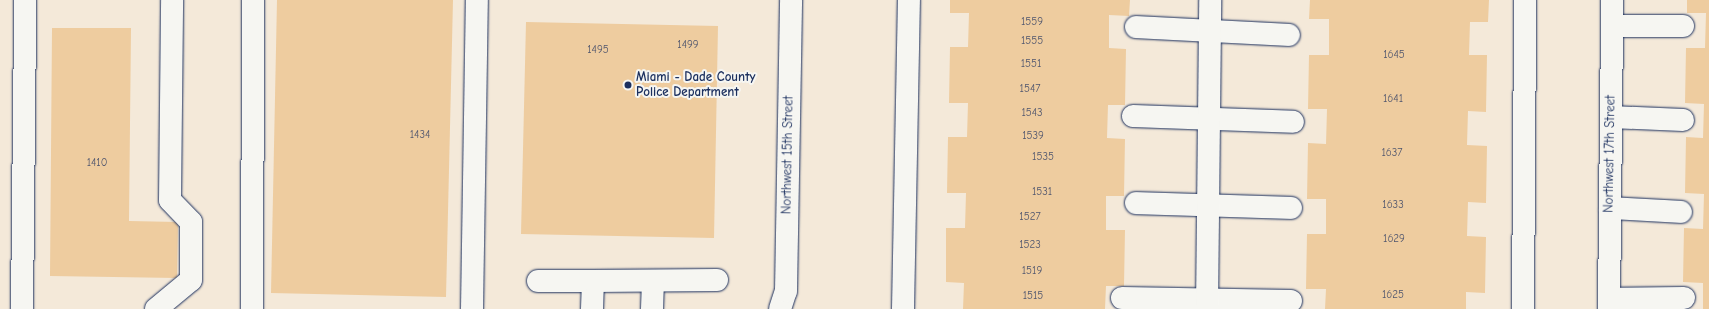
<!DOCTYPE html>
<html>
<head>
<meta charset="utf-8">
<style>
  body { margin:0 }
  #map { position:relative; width:1709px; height:309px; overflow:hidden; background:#f4e9d9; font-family:"Comic Neue",sans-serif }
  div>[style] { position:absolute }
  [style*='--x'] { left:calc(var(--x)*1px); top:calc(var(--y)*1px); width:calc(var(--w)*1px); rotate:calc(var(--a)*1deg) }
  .building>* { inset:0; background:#eecc9f }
  .roads { filter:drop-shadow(0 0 1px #1b2f5e) drop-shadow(0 0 1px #1b2f5e) }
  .minor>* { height:22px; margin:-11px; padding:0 11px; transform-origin:11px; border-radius:11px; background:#f6f6f2 }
  .dots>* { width:11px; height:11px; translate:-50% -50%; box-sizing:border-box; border:2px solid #f6f6f2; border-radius:50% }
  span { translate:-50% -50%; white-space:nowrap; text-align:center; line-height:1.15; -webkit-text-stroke:4px #f6f6f2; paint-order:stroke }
  .number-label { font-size:11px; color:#50566e }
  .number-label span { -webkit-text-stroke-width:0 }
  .poi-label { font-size:13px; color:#1b2f5e; font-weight:700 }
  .left { translate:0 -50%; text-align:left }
  .street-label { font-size:13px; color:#1b2f5e }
</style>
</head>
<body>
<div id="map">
  <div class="building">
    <div style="clip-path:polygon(277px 0,453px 0,446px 297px,271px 293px)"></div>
    <div style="clip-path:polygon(950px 0,1130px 0,1129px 16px,1109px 15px,1109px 48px,1126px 49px,1125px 105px,1108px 105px,1107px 138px,1125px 139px,1124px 196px,1106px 196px,1106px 230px,1125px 230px,1124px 286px,1106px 286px,1105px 309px,963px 309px,964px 283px,946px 282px,946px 228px,965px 228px,966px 193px,947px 193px,948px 137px,967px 137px,968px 103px,949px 103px,950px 47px,968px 47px,969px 13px,950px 13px)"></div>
    <div style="clip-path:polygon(1310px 0,1489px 0,1488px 22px,1470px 22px,1469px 55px,1487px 55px,1486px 112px,1468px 111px,1467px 145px,1487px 146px,1486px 203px,1468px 202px,1467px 236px,1486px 237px,1485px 293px,1466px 292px,1466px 309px,1325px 309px,1326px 289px,1306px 289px,1307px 234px,1326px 234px,1326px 199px,1307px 199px,1308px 143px,1326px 144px,1327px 109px,1308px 109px,1309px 55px,1329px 55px,1329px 19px,1309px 19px)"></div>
    <div style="clip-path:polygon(1687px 0,1709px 0,1709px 309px,1703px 309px,1703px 283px,1683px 282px,1684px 228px,1703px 229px,1704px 194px,1685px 193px,1686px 137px,1703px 138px,1704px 104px,1685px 103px,1686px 48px,1705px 48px,1706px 13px,1687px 13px)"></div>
    <div style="clip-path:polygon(526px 22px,718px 26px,714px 238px,521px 234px)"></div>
    <div style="clip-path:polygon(52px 28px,131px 28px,129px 221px,178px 222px,177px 278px,50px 276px)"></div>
  </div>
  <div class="roads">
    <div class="minor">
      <div style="--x:1612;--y:26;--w:71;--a:0"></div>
      <div style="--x:1136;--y:27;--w:153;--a:3"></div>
      <div style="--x:1133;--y:116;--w:160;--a:2.1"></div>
      <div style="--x:1611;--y:117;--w:72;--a:2.4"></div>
      <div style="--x:1136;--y:203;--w:155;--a:1.8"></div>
      <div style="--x:1610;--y:208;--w:71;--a:3.2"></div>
      <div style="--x:538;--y:281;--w:55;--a:0"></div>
      <div style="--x:1122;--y:298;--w:169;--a:1"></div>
      <div style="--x:1609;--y:299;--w:75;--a:-0.8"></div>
      <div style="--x:22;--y:309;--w:309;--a:-89.4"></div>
      <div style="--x:156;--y:309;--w:45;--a:-39.6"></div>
      <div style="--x:191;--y:280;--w:58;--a:-90"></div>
      <div style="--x:191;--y:222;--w:30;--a:-134"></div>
      <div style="--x:170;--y:200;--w:200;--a:-89.4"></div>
      <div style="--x:252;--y:309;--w:309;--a:-89.8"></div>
      <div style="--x:472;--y:309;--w:309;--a:-89.1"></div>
      <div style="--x:592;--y:309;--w:28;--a:-88"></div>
      <div style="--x:593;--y:281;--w:124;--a:-0.5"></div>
      <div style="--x:652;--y:309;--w:28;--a:-88"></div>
      <div style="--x:780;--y:309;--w:19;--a:-72"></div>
      <div style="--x:786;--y:291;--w:291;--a:-89"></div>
      <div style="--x:903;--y:309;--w:309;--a:-88.9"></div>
      <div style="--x:1207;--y:309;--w:309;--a:-89.4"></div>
      <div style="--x:1523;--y:309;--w:309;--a:-89.6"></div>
      <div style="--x:1609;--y:309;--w:309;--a:-89.4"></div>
    </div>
  </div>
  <div class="dots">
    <div style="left:628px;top:85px;background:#1b2f5e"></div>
  </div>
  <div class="number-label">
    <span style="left:1032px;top:22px">1559</span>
    <span style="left:1032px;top:41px">1555</span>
    <span style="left:688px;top:45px">1499</span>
    <span style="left:598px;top:50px">1495</span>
    <span style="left:1394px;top:55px">1645</span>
    <span style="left:1031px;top:64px">1551</span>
    <span style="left:1030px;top:89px">1547</span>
    <span style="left:1393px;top:99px">1641</span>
    <span style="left:1032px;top:113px">1543</span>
    <span style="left:420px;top:135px">1434</span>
    <span style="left:1033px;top:136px">1539</span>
    <span style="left:1392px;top:153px">1637</span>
    <span style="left:1043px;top:157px">1535</span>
    <span style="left:97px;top:163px">1410</span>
    <span style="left:1042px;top:192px">1531</span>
    <span style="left:1393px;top:205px">1633</span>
    <span style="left:1030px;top:217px">1527</span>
    <span style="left:1394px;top:239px">1629</span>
    <span style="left:1030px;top:245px">1523</span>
    <span style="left:1032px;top:271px">1519</span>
    <span style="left:1393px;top:295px">1625</span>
    <span style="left:1033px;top:296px">1515</span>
  </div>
  <div class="poi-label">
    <span class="left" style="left:636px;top:85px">Miami - Dade County<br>Police Department</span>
  </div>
  <div class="street-label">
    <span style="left:1610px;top:154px;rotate:-89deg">Northwest 17th Street</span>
    <span style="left:788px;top:155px;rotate:-89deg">Northwest 15th Street</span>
  </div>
</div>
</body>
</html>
